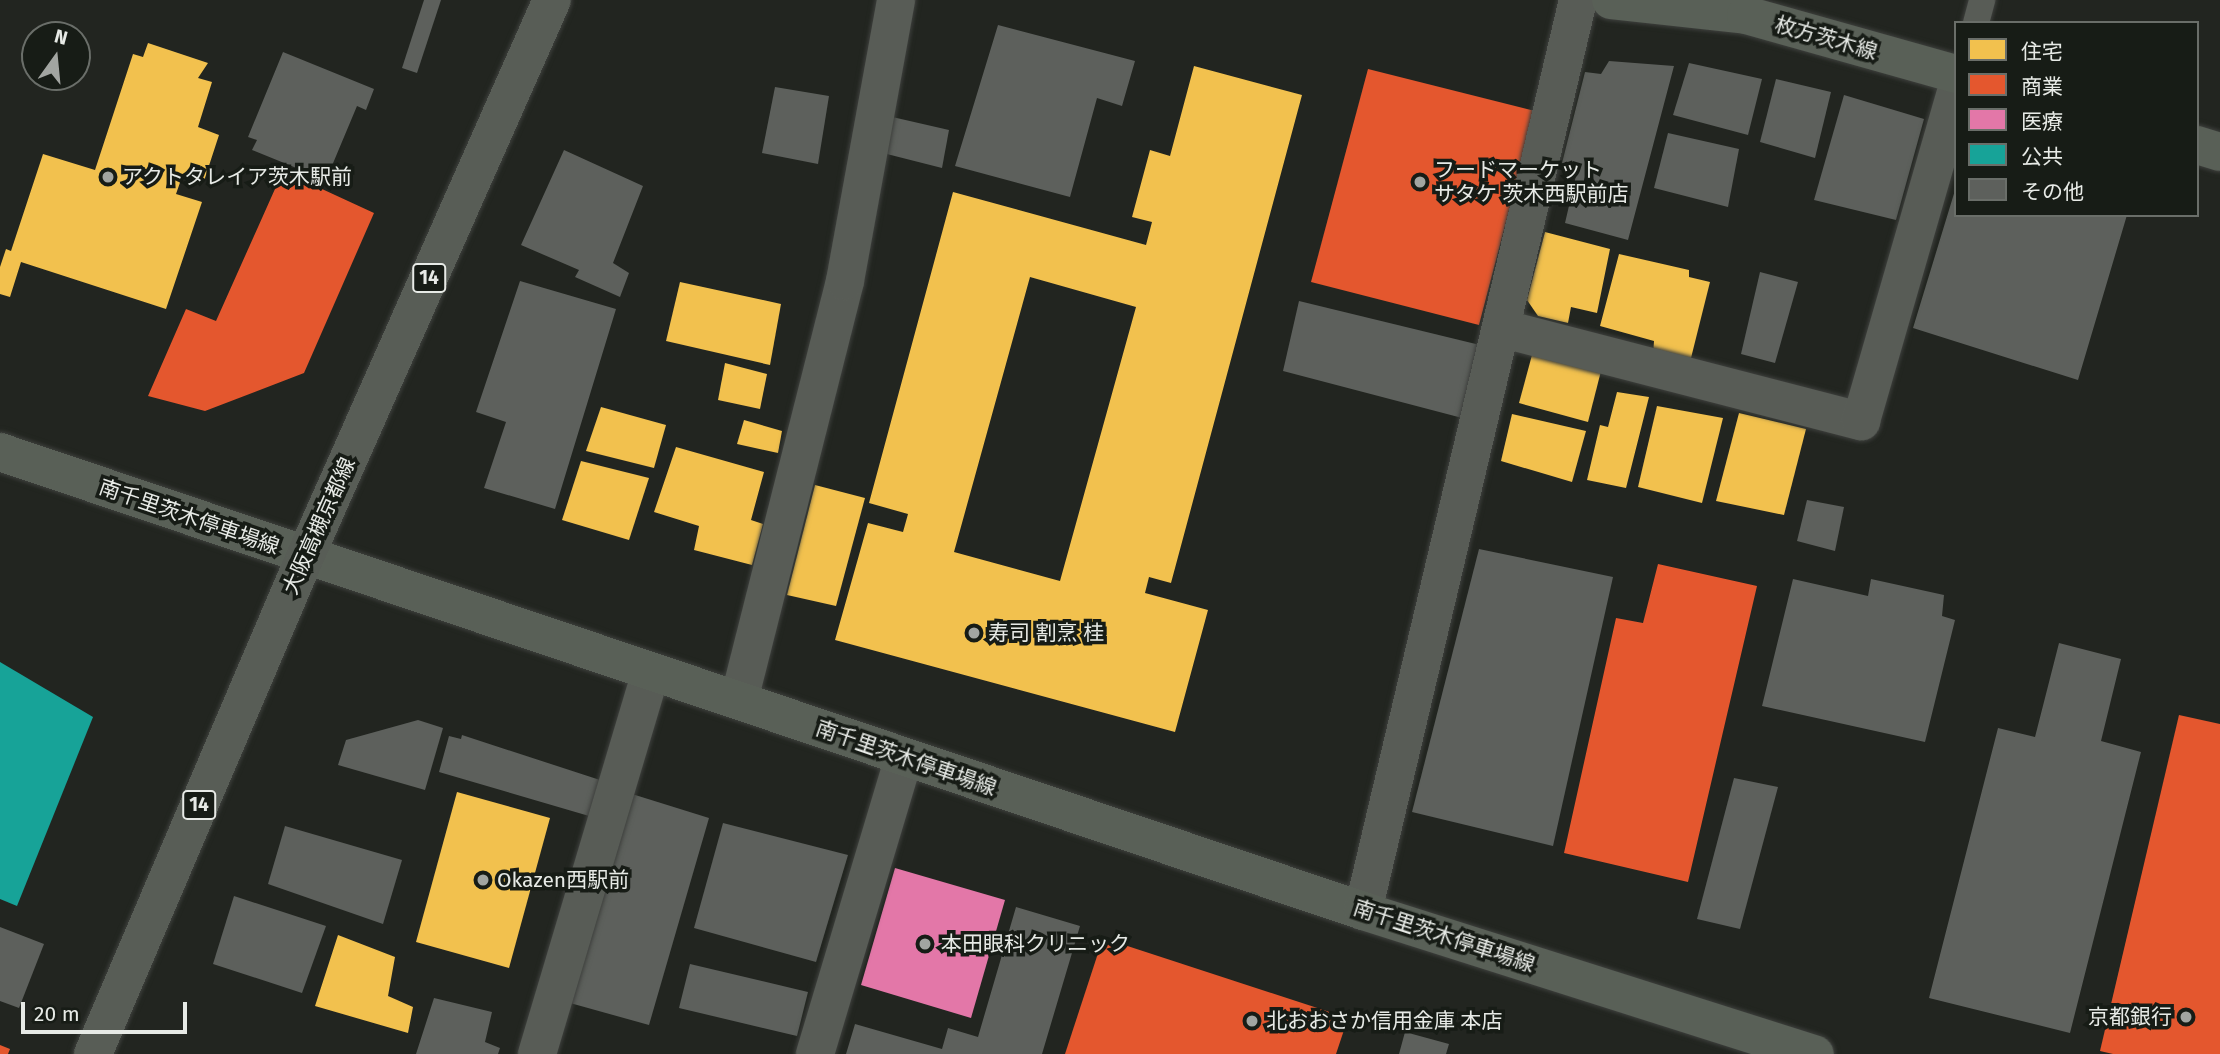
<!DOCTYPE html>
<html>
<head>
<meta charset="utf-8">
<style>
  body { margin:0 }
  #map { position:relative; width:2220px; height:1054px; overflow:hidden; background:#222520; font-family:"Fira Sans","Noto Sans JP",sans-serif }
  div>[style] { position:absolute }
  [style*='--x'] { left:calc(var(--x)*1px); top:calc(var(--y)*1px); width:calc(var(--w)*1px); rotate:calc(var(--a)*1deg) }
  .homes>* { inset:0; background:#f2c14e }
  .shops>* { inset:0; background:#e4572e }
  .health>* { inset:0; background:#e377a8 }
  .public>* { inset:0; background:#17a398 }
  .building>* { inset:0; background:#5d605c }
  .roads { filter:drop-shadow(0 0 2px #3e403d) drop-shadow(0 0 2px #3e403d) }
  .lane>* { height:26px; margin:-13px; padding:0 13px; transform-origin:13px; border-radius:13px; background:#585c56 }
  .street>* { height:38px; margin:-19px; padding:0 19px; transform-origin:19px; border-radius:19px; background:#585c56 }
  .secondary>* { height:38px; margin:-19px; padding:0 19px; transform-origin:19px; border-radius:19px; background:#596057 }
  .primary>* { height:38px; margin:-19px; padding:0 19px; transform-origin:19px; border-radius:19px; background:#585d56 }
  .dots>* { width:19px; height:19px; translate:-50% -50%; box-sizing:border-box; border:4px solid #171c16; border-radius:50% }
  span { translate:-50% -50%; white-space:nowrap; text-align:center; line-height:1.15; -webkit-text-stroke:7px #171c16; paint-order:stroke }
  .shield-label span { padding:2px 5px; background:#171c16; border:2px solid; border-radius:5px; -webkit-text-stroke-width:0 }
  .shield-label { font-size:19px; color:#e7eae6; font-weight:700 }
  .street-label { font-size:21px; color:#e7eae6 }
  .poi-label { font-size:21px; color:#e7eae6 }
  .left { translate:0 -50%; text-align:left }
  .right { translate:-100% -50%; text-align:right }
  .legend { position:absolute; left:1954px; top:21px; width:245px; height:196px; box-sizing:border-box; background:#171c16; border:2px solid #6a6e69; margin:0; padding:9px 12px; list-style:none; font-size:21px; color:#e7eae6 }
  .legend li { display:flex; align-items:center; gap:14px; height:35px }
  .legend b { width:35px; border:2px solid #6a6e69 }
  .north { position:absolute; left:21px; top:21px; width:70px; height:70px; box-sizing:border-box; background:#171c16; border:2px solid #6a6e69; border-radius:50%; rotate:15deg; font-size:19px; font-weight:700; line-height:28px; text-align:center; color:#e7eae6 }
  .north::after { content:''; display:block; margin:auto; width:24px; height:32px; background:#a2a5a1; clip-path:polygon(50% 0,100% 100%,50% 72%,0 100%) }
  .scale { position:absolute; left:21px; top:1002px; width:166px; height:32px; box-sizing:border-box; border:4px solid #e7eae6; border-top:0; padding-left:9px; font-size:21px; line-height:24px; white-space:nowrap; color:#e7eae6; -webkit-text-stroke:5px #171c16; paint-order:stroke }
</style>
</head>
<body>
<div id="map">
  <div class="homes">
    <div style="clip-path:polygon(148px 43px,208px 63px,198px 78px,212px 82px,198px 127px,219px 135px,204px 181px,183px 174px,176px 194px,202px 202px,166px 309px,21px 262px,10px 297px,0 294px,0 267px,6px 249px,11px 251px,43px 154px,95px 170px,133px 54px,143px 57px)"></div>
    <div style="clip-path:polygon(evenodd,1194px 66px,1302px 95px,1171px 583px,1149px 577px,1145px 593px,1208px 610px,1175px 732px,835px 640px,868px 523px,903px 532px,908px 514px,869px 503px,953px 192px,1146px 245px,1152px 222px,1132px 217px,1150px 150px,1170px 156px,1194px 66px,1030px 277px,1136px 307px,1060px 581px,954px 552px,1030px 277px)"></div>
    <div style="clip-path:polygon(1545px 232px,1610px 249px,1597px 313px,1571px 307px,1568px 323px,1538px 316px,1527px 300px)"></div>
    <div style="clip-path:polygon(1619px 254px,1689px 270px,1689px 277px,1710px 282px,1690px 362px,1653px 355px,1654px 341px,1600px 326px)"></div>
    <div style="clip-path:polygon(680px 282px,781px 304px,770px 365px,666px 341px)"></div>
    <div style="clip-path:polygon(1532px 355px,1601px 371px,1588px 422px,1519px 403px)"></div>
    <div style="clip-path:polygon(725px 363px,767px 374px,760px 409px,718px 400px)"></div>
    <div style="clip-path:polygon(1617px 392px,1649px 397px,1626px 488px,1587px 480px,1600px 425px,1608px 427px)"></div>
    <div style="clip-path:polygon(1657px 406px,1723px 418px,1702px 503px,1638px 487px)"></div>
    <div style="clip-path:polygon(601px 407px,666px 425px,654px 468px,586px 451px)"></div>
    <div style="clip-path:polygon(1739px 413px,1806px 429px,1784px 515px,1716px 501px)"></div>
    <div style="clip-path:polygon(1512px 414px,1586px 431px,1572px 482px,1501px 461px)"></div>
    <div style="clip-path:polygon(744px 420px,782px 431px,778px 453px,737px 444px)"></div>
    <div style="clip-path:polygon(676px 447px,764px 472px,751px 520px,763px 524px,752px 565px,694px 550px,699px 526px,654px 512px)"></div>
    <div style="clip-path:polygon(581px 461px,649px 478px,629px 540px,562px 520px)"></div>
    <div style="clip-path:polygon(815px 485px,865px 498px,836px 606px,787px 595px)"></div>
    <div style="clip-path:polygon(457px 792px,550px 818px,509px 968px,416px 942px)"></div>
    <div style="clip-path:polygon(338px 935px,395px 957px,388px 996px,413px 1007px,408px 1033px,315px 1006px)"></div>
  </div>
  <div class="shops">
    <div style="clip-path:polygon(1368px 69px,1535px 111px,1479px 325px,1311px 282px)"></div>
    <div style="clip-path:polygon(283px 171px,374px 213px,304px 373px,205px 411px,148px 396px,186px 309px,216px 321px)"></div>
    <div style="clip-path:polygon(1658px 564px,1757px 586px,1688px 882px,1564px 853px,1616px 618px,1643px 623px)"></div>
    <div style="clip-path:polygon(2179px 715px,2220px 724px,2220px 1054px,2113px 1054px,2100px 1051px)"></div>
    <div style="clip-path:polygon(1103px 938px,1348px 1018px,1336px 1054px,1065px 1054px)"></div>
    <div style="clip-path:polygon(0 1045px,10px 1049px,8px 1054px,0 1054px)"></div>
  </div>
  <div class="health">
    <div style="clip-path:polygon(895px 868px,1005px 900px,971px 1018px,861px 985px)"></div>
  </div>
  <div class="public">
    <div style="clip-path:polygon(0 662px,93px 717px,17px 906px,0 899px)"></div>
  </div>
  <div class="building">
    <div style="clip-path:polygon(424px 0,441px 0,417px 73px,402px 68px)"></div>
    <div style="clip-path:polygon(998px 25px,1135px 61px,1122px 106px,1097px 98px,1070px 197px,955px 166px)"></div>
    <div style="clip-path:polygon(283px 52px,374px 89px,366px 110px,357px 106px,326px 180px,252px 150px,257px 140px,248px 137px)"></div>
    <div style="clip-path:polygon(1609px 61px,1674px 66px,1628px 240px,1565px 223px,1578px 167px,1562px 163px,1585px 72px,1601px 74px)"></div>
    <div style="clip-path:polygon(1689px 63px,1762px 79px,1748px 135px,1673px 115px)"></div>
    <div style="clip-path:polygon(1776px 79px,1831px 92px,1815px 158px,1760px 142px)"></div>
    <div style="clip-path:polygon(775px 87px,829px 96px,818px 164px,762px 153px)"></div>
    <div style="clip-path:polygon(1844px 95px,1924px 119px,1896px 220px,1814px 200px)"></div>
    <div style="clip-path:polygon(888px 116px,949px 130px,942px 168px,879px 152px)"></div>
    <div style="clip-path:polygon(1668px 133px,1739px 149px,1728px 207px,1654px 188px)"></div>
    <div style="clip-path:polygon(564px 150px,643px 186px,613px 263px,629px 273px,620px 297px,575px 277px,579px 270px,521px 245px)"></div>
    <div style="clip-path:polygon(1956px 187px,1956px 215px,2127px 215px,2078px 380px,1913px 328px)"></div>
    <div style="clip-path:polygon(1760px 272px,1798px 282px,1775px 363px,1741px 354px)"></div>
    <div style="clip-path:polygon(520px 281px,616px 309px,555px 509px,484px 488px,506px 422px,476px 412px)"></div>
    <div style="clip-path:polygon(1299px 301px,1484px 346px,1466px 419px,1283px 371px)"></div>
    <div style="clip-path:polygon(1807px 500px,1844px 507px,1835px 551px,1797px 541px)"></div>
    <div style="clip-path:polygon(1479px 549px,1613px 577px,1553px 846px,1412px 812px)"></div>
    <div style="clip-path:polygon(1793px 579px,1868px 596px,1871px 579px,1944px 595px,1942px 616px,1955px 620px,1925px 742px,1762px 706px)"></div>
    <div style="clip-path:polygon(2059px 643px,2121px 659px,2101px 741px,2141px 752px,2070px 1033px,1929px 998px,1998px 728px,2035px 737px)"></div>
    <div style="clip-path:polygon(418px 720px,443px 728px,425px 790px,338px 765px,346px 740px)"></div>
    <div style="clip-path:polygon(462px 735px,600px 780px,589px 816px,439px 772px,449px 736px,461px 739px)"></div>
    <div style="clip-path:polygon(1734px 778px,1778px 787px,1740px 929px,1697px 919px)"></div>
    <div style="clip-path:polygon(632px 794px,709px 818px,649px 1025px,570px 1003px)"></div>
    <div style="clip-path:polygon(723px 823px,848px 855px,816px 962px,694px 928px)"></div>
    <div style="clip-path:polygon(285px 826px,402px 860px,383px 924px,268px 884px)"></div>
    <div style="clip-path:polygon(234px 896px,326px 926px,302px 993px,213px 964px)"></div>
    <div style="clip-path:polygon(1016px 907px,1080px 926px,1042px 1054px,846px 1054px,855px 1024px,942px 1049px,948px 1028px,978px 1037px)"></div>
    <div style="clip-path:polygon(0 927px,44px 944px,19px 1008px,0 1001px)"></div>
    <div style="clip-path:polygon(690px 964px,808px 992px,797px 1036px,679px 1008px)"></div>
    <div style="clip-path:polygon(434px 998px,492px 1012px,485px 1042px,500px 1048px,498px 1054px,416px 1054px)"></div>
    <div style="clip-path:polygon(1405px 1032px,1449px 1044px,1446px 1054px,1399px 1054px)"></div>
  </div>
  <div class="roads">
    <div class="lane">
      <div style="--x:1976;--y:23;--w:24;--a:-75"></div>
    </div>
    <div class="street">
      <div style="--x:1504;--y:329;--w:369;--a:14.5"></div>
      <div style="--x:1861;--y:421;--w:342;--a:-73.9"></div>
      <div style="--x:739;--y:700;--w:432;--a:-75.8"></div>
      <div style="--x:845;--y:281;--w:286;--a:-79.7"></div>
      <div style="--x:1363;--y:911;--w:936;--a:-76.72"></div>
      <div style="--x:537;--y:1054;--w:399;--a:-73.4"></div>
      <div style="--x:815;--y:1054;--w:309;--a:-73.3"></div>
    </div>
    <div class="secondary">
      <div style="--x:1611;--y:0;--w:136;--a:6.3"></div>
      <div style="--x:1746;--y:15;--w:218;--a:15.7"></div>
      <div style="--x:2197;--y:145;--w:24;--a:17"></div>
      <div style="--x:0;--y:452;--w:1438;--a:18.61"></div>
      <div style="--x:1363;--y:911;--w:474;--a:17.6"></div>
    </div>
    <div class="primary">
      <div style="--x:93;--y:1054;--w:540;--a:-66.9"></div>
      <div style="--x:305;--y:557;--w:609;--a:-66.09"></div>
    </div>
  </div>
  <div class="dots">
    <div style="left:108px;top:177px;background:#a2a5a1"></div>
    <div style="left:1420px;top:182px;background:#a2a5a1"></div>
    <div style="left:974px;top:633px;background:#a2a5a1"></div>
    <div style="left:483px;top:880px;background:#a2a5a1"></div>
    <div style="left:925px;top:944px;background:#a2a5a1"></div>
    <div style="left:2186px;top:1017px;background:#a2a5a1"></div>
    <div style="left:1252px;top:1021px;background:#a2a5a1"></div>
  </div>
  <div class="shield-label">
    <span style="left:429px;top:278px">14</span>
    <span style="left:199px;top:805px">14</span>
  </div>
  <div class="street-label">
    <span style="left:1826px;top:38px;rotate:16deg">枚方茨木線</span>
    <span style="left:189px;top:517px;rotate:19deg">南千里茨木停車場線</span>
    <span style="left:319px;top:526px;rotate:-66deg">大阪高槻京都線</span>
    <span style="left:906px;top:758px;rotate:19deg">南千里茨木停車場線</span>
    <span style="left:1444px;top:936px;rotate:18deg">南千里茨木停車場線</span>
  </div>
  <div class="poi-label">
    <span class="left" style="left:1434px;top:182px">フードマーケット<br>サタケ 茨木西駅前店</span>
    <span class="left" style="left:122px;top:177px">アクトタレイア茨木駅前</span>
    <span class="left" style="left:988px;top:633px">寿司 割烹 桂</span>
    <span class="left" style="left:497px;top:880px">Okazen西駅前</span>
    <span class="left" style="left:941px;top:944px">本田眼科クリニック</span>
    <span class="right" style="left:2172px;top:1017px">京都銀行</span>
    <span class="left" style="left:1266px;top:1021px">北おおさか信用金庫 本店</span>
  </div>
  <ul class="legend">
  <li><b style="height:19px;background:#f2c14e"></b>住宅</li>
  <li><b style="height:19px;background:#e4572e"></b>商業</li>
  <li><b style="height:19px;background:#e377a8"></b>医療</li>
  <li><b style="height:19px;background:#17a398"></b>公共</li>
  <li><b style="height:19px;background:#5d605c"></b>その他</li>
  </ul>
  <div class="north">N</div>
  <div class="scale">20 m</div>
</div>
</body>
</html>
